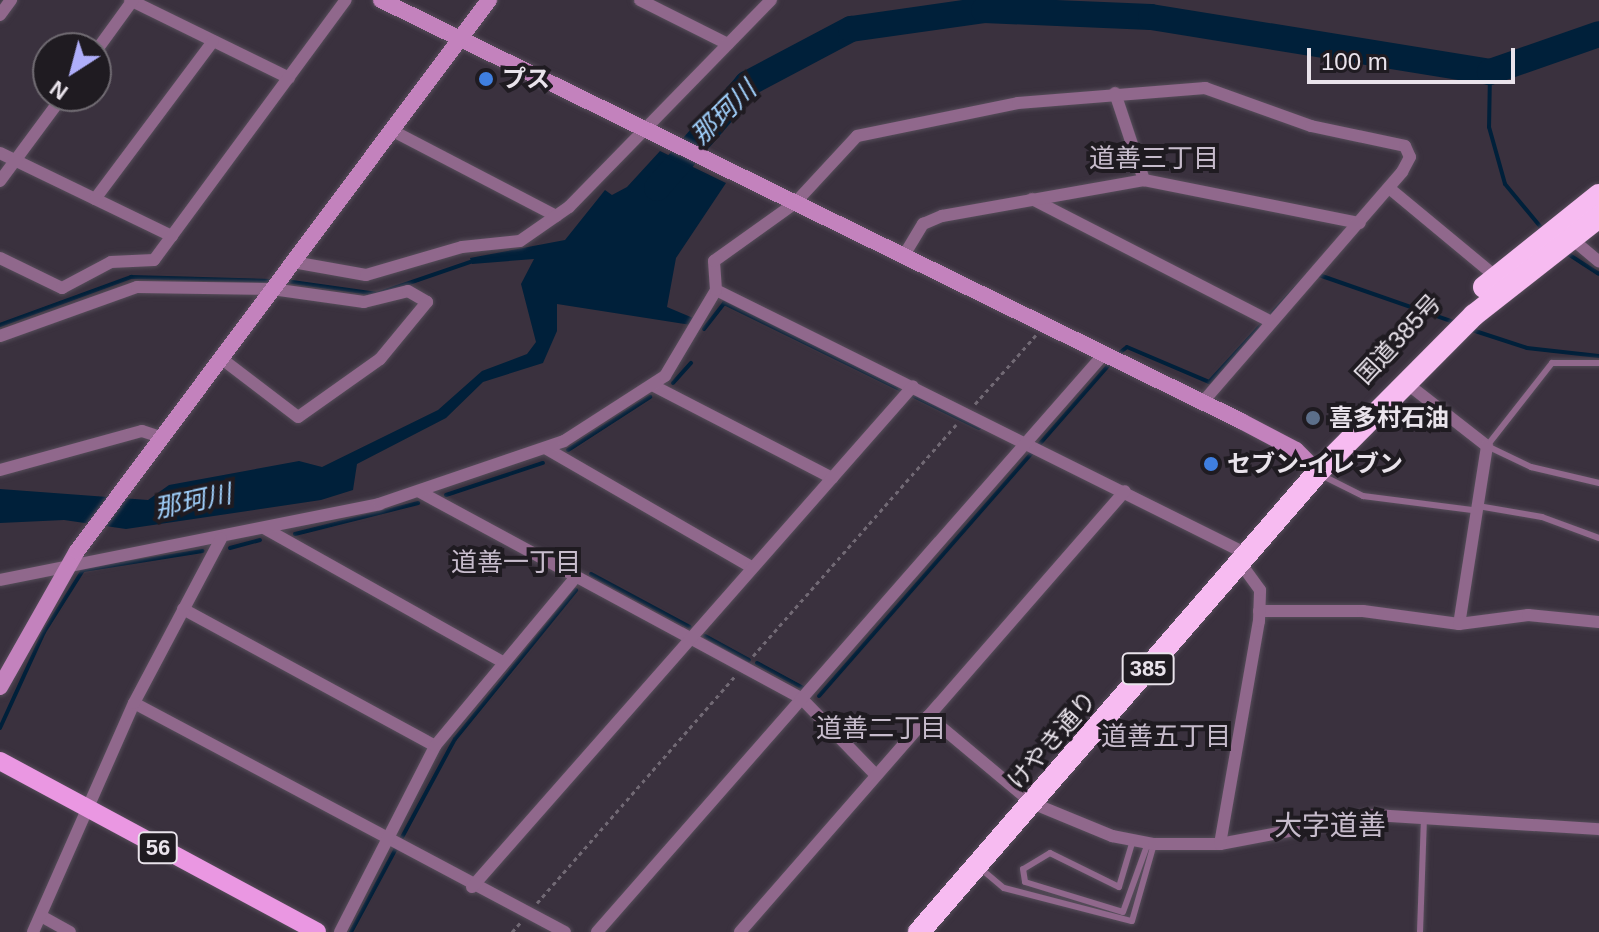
<!DOCTYPE html>
<html>
<head>
<meta charset="utf-8">
<style>
  body { margin:0 }
  #map { position:relative; width:1599px; height:932px; overflow:hidden; background:#3a313e; font-family:Arial,"Noto Sans JP",sans-serif }
  div>[style] { position:absolute }
  [style*='--x'] { left:calc(var(--x)*1px); top:calc(var(--y)*1px); width:calc(var(--w)*1px); rotate:calc(var(--a)*1deg) }
  .water>* { inset:0; background:#00203a }
  .stream>* { height:4px; margin:-2px; padding:0 2px; transform-origin:2px; border-radius:2px; background:#00203a }
  .river>* { height:26px; margin:-13px; padding:0 13px; transform-origin:13px; border-radius:13px; background:#00203a }
  .path>* { height:3px; margin-top:-1.5px; transform-origin:0; background:repeating-linear-gradient(90deg,#716974 0 4px,transparent 0 8px) }
  .roads { filter:drop-shadow(0 0 2px #564d5a) drop-shadow(0 0 2px #564d5a) }
  .lane>* { height:6px; margin:-3px; padding:0 3px; transform-origin:3px; border-radius:3px; background:#90688c }
  .street>* { height:12px; margin:-6px; padding:0 6px; transform-origin:6px; border-radius:6px; background:#90688c }
  .secondary>* { height:16px; margin:-8px; padding:0 8px; transform-origin:8px; border-radius:8px; background:#c382bd }
  .primary>* { height:18px; margin:-9px; padding:0 9px; transform-origin:9px; border-radius:9px; background:#ea97e2 }
  .highway>* { height:22px; margin:-11px; padding:0 11px; transform-origin:11px; border-radius:11px; background:#f7bbf1 }
  .dots>* { width:22px; height:22px; translate:-50% -50%; box-sizing:border-box; border:4px solid #1f1b21; border-radius:50% }
  span { translate:-50% -50%; white-space:nowrap; text-align:center; line-height:1.15; -webkit-text-stroke:8px #1f1b21; paint-order:stroke }
  .shield-label span { padding:2px 6px; background:#1f1b21; border:2px solid; border-radius:6px; -webkit-text-stroke-width:0 }
  .shield-label { font-size:22px; color:#e9e3eb; font-weight:700 }
  .poi-label { font-size:24px; color:#e9e3eb; font-weight:700 }
  .left { translate:0 -50%; text-align:left }
  .street-label { font-size:24px; color:#e9e3eb }
  .water-label { font-size:26px; color:#a0d0fc; font-style:italic }
  .neighbourhood-label { font-size:26px; color:#c7bccc }
  .quarter-label { font-size:28px; color:#c7bccc }
  .north { position:absolute; left:32px; top:32px; width:80px; height:80px; box-sizing:border-box; background:#1f1b21; border:2px solid #706b72; border-radius:50%; rotate:216deg; font-size:22px; font-weight:700; line-height:32px; text-align:center; color:#e9e3eb }
  .north::after { content:''; display:block; margin:auto; width:28px; height:36px; background:#afaefa; clip-path:polygon(50% 0,100% 100%,50% 72%,0 100%) }
  .scale { position:absolute; left:1307px; top:48px; width:208px; height:36px; box-sizing:border-box; border:4px solid #e9e3eb; border-top:0; padding-left:10px; font-size:24px; line-height:28px; white-space:nowrap; color:#e9e3eb; -webkit-text-stroke:6px #1f1b21; paint-order:stroke }
</style>
</head>
<body>
<div id="map">
  <div class="water">
    <div style="clip-path:polygon(660px 151px,726px 183px,676px 258px,667px 307px,693px 318px,691px 325px,557px 304px,557px 331px,543px 363px,483px 382px,446px 418px,357px 464px,353px 490px,321px 500px,126px 529px,64px 520px,0 523px,0 489px,148px 500px,169px 485px,299px 461px,322px 467px,438px 410px,482px 371px,527px 354px,536px 342px,521px 284px,534px 259px,472px 264px,470px 258px,565px 240px,605px 190px,612px 195px,627px 187px)"></div>
  </div>
  <div class="stream">
    <div style="--x:1490;--y:72;--w:55;--a:91"></div>
    <div style="--x:1489;--y:127;--w:59;--a:74.3"></div>
    <div style="--x:1505;--y:184;--w:61;--a:50.3"></div>
    <div style="--x:1565;--y:252;--w:40;--a:32.9"></div>
    <div style="--x:1319;--y:275;--w:143;--a:19.2"></div>
    <div style="--x:285;--y:281;--w:93;--a:8"></div>
    <div style="--x:377;--y:294;--w:102;--a:-19"></div>
    <div style="--x:0;--y:325;--w:140;--a:-20.1"></div>
    <div style="--x:131;--y:277;--w:141;--a:1.6"></div>
    <div style="--x:704;--y:329;--w:33;--a:-52"></div>
    <div style="--x:724;--y:303;--w:284;--a:26.1"></div>
    <div style="--x:1469;--y:329;--w:61;--a:18.1"></div>
    <div style="--x:1527;--y:348;--w:72;--a:6.3"></div>
    <div style="--x:1118;--y:354;--w:11;--a:-38"></div>
    <div style="--x:1127;--y:347;--w:89;--a:23.1"></div>
    <div style="--x:1209;--y:382;--w:149;--a:-47.4"></div>
    <div style="--x:673;--y:383;--w:27;--a:-48"></div>
    <div style="--x:568;--y:450;--w:98;--a:-32.9"></div>
    <div style="--x:446;--y:495;--w:102;--a:-18.3"></div>
    <div style="--x:295;--y:534;--w:127;--a:-14.1"></div>
    <div style="--x:230;--y:548;--w:31;--a:-15"></div>
    <div style="--x:591;--y:574;--w:112;--a:28.2"></div>
    <div style="--x:705;--y:636;--w:50;--a:28.6"></div>
    <div style="--x:757;--y:663;--w:55;--a:28.4"></div>
    <div style="--x:819;--y:696;--w:445;--a:-48.8"></div>
    <div style="--x:0;--y:728;--w:106;--a:-65.4"></div>
    <div style="--x:44;--y:632;--w:73;--a:-57.8"></div>
    <div style="--x:83;--y:570;--w:121;--a:-9"></div>
    <div style="--x:351;--y:932;--w:219;--a:-61.7"></div>
    <div style="--x:455;--y:739;--w:192;--a:-50.9"></div>
  </div>
  <div class="river">
    <div style="--x:657;--y:188;--w:138;--a:-49.1"></div>
    <div style="--x:747;--y:84;--w:118;--a:-27.9"></div>
    <div style="--x:851;--y:29;--w:134;--a:-8.1"></div>
    <div style="--x:984;--y:10;--w:167;--a:2.4"></div>
    <div style="--x:1151;--y:17;--w:343;--a:9.2"></div>
    <div style="--x:1490;--y:72;--w:115;--a:-19.2"></div>
  </div>
  <div class="path">
    <div style="--x:975;--y:404;--w:92;--a:-48.5"></div>
    <div style="--x:753;--y:656;--w:308;--a:-48.7"></div>
    <div style="--x:537;--y:903;--w:300;--a:-48.9"></div>
    <div style="--x:512;--y:932;--w:15;--a:-48"></div>
  </div>
  <div class="roads">
    <div class="lane">
      <div style="--x:1599;--y:363;--w:47;--a:180"></div>
      <div style="--x:1552;--y:363;--w:105;--a:128.1"></div>
      <div style="--x:1487;--y:446;--w:49;--a:25.5"></div>
      <div style="--x:1531;--y:467;--w:70;--a:13.2"></div>
      <div style="--x:1323;--y:476;--w:45;--a:26.6"></div>
      <div style="--x:1363;--y:496;--w:110;--a:7.3"></div>
      <div style="--x:1478;--y:506;--w:65;--a:9.8"></div>
      <div style="--x:1542;--y:517;--w:61;--a:20.2"></div>
      <div style="--x:1133;--y:840;--w:49;--a:106.6"></div>
      <div style="--x:1119;--y:887;--w:77;--a:-153.8"></div>
      <div style="--x:1050;--y:853;--w:31;--a:149"></div>
      <div style="--x:1023;--y:869;--w:13;--a:81"></div>
      <div style="--x:1025;--y:882;--w:102;--a:17"></div>
      <div style="--x:1123;--y:912;--w:73;--a:-70.1"></div>
      <div style="--x:980;--y:868;--w:31;--a:40"></div>
      <div style="--x:1004;--y:888;--w:132;--a:14.5"></div>
      <div style="--x:1132;--y:921;--w:80;--a:-74.1"></div>
      <div style="--x:1420;--y:932;--w:112;--a:-88"></div>
    </div>
    <div class="street">
      <div style="--x:130;--y:0;--w:177;--a:26.1"></div>
      <div style="--x:640;--y:0;--w:98;--a:26.6"></div>
      <div style="--x:0;--y:15;--w:19;--a:-54"></div>
      <div style="--x:96;--y:51;--w:63;--a:-54"></div>
      <div style="--x:1115;--y:93;--w:92;--a:71.6"></div>
      <div style="--x:393;--y:131;--w:184;--a:27.5"></div>
      <div style="--x:0;--y:153;--w:191;--a:25.8"></div>
      <div style="--x:0;--y:181;--w:106;--a:-53.5"></div>
      <div style="--x:1389;--y:188;--w:144;--a:39.7"></div>
      <div style="--x:95;--y:199;--w:197;--a:-53.2"></div>
      <div style="--x:1032;--y:199;--w:269;--a:27.2"></div>
      <div style="--x:1572;--y:239;--w:35;--a:40"></div>
      <div style="--x:903;--y:257;--w:39;--a:-59"></div>
      <div style="--x:923;--y:224;--w:21;--a:-23"></div>
      <div style="--x:942;--y:216;--w:205;--a:-10.1"></div>
      <div style="--x:1144;--y:180;--w:220;--a:11.3"></div>
      <div style="--x:0;--y:258;--w:69;--a:25.8"></div>
      <div style="--x:62;--y:288;--w:55;--a:-28"></div>
      <div style="--x:111;--y:262;--w:43;--a:-2.7"></div>
      <div style="--x:154;--y:260;--w:323;--a:-53.6"></div>
      <div style="--x:293;--y:262;--w:74;--a:10.1"></div>
      <div style="--x:366;--y:275;--w:100;--a:-16.3"></div>
      <div style="--x:462;--y:247;--w:58;--a:-5.9"></div>
      <div style="--x:520;--y:241;--w:60;--a:-34.8"></div>
      <div style="--x:569;--y:207;--w:289;--a:-45.7"></div>
      <div style="--x:716;--y:290;--w:593;--a:26.44"></div>
      <div style="--x:0;--y:336;--w:145;--a:-19.7"></div>
      <div style="--x:137;--y:287;--w:135;--a:0.8"></div>
      <div style="--x:272;--y:289;--w:93;--a:8"></div>
      <div style="--x:364;--y:302;--w:45;--a:-14"></div>
      <div style="--x:408;--y:291;--w:22;--a:30"></div>
      <div style="--x:427;--y:302;--w:74;--a:129.5"></div>
      <div style="--x:380;--y:359;--w:100;--a:144.7"></div>
      <div style="--x:298;--y:417;--w:96;--a:-142.7"></div>
      <div style="--x:1405;--y:382;--w:104;--a:38"></div>
      <div style="--x:1487;--y:446;--w:180;--a:98.9"></div>
      <div style="--x:652;--y:385;--w:203;--a:27.3"></div>
      <div style="--x:547;--y:449;--w:236;--a:30"></div>
      <div style="--x:0;--y:470;--w:147;--a:-15.4"></div>
      <div style="--x:142;--y:431;--w:23;--a:18"></div>
      <div style="--x:420;--y:492;--w:433;--a:28.4"></div>
      <div style="--x:801;--y:698;--w:107;--a:45.8"></div>
      <div style="--x:264;--y:528;--w:272;--a:29.3"></div>
      <div style="--x:0;--y:580;--w:387;--a:-11.3"></div>
      <div style="--x:379;--y:504;--w:195;--a:-18.8"></div>
      <div style="--x:564;--y:441;--w:120;--a:-32.8"></div>
      <div style="--x:665;--y:376;--w:100;--a:-59.3"></div>
      <div style="--x:716;--y:290;--w:29;--a:-94"></div>
      <div style="--x:714;--y:261;--w:100;--a:-35.6"></div>
      <div style="--x:795;--y:203;--w:91;--a:-47.2"></div>
      <div style="--x:857;--y:136;--w:164;--a:-11.6"></div>
      <div style="--x:1018;--y:103;--w:188;--a:-4.6"></div>
      <div style="--x:1205;--y:88;--w:113;--a:19.7"></div>
      <div style="--x:1311;--y:126;--w:96;--a:12"></div>
      <div style="--x:1405;--y:146;--w:12;--a:66"></div>
      <div style="--x:1410;--y:157;--w:17;--a:118"></div>
      <div style="--x:1402;--y:172;--w:306;--a:130.9"></div>
      <div style="--x:183;--y:609;--w:287;--a:28.5"></div>
      <div style="--x:1259;--y:611;--w:104;--a:0"></div>
      <div style="--x:1363;--y:611;--w:97;--a:7.7"></div>
      <div style="--x:1459;--y:624;--w:70;--a:-7.4"></div>
      <div style="--x:1528;--y:615;--w:71;--a:5.6"></div>
      <div style="--x:134;--y:703;--w:488;--a:28"></div>
      <div style="--x:928;--y:716;--w:136;--a:39.9"></div>
      <div style="--x:1032;--y:803;--w:87;--a:22.4"></div>
      <div style="--x:1112;--y:836;--w:43;--a:10.8"></div>
      <div style="--x:1154;--y:844;--w:66;--a:0"></div>
      <div style="--x:1220;--y:844;--w:157;--a:-10.7"></div>
      <div style="--x:1374;--y:815;--w:225;--a:3.6"></div>
      <div style="--x:1220;--y:844;--w:226;--a:-80.1"></div>
      <div style="--x:1259;--y:621;--w:31;--a:-88"></div>
      <div style="--x:1260;--y:590;--w:34;--a:-126"></div>
      <div style="--x:472;--y:887;--w:667;--a:-48.64"></div>
      <div style="--x:41;--y:916;--w:33;--a:29"></div>
      <div style="--x:33;--y:932;--w:250;--a:-66.2"></div>
      <div style="--x:134;--y:703;--w:186;--a:-62.1"></div>
      <div style="--x:340;--y:932;--w:209;--a:-62.9"></div>
      <div style="--x:435;--y:746;--w:219;--a:-50.2"></div>
      <div style="--x:597;--y:932;--w:767;--a:-48.75"></div>
      <div style="--x:740;--y:932;--w:585;--a:-48.88"></div>
    </div>
    <div class="secondary">
      <div style="--x:381;--y:0;--w:958;--a:26.08"></div>
      <div style="--x:1241;--y:421;--w:62;--a:27.8"></div>
      <div style="--x:1296;--y:450;--w:31;--a:45"></div>
      <div style="--x:0;--y:687;--w:156;--a:-60.5"></div>
      <div style="--x:77;--y:551;--w:688;--a:-53.21"></div>
    </div>
    <div class="primary">
      <div style="--x:0;--y:761;--w:360;--a:28.3"></div>
    </div>
    <div class="highway">
      <div style="--x:1484;--y:287;--w:147;--a:-38.7"></div>
      <div style="--x:919;--y:932;--w:609;--a:-49.06"></div>
      <div style="--x:1318;--y:472;--w:221;--a:-45.2"></div>
      <div style="--x:1474;--y:315;--w:159;--a:-38.1"></div>
    </div>
  </div>
  <div class="dots">
    <div style="left:486px;top:79px;background:#3f7fe0"></div>
    <div style="left:1313px;top:418px;background:#5c6f8a"></div>
    <div style="left:1211px;top:464px;background:#3f7fe0"></div>
  </div>
  <div class="shield-label">
    <span style="left:1148px;top:669px">385</span>
    <span style="left:158px;top:848px">56</span>
  </div>
  <div class="poi-label">
    <span class="left" style="left:502px;top:79px">プス</span>
    <span class="left" style="left:1329px;top:418px">喜多村石油</span>
    <span class="left" style="left:1227px;top:464px">セブン-イレブン</span>
  </div>
  <div class="street-label">
    <span style="left:1398px;top:339px;rotate:-47deg">国道385号</span>
    <span style="left:1052px;top:740px;rotate:-49deg">けやき通り</span>
  </div>
  <div class="water-label">
    <span style="left:724px;top:113px;rotate:-44deg">那珂川</span>
    <span style="left:193px;top:502px;rotate:-12deg">那珂川</span>
  </div>
  <div class="neighbourhood-label">
    <span style="left:1154px;top:159px">道善三丁目</span>
    <span style="left:516px;top:563px">道善一丁目</span>
    <span style="left:881px;top:729px">道善二丁目</span>
    <span style="left:1166px;top:737px">道善五丁目</span>
  </div>
  <div class="quarter-label">
    <span style="left:1330px;top:826px">大字道善</span>
  </div>
  <div class="north">N</div>
  <div class="scale">100 m</div>
</div>
</body>
</html>
